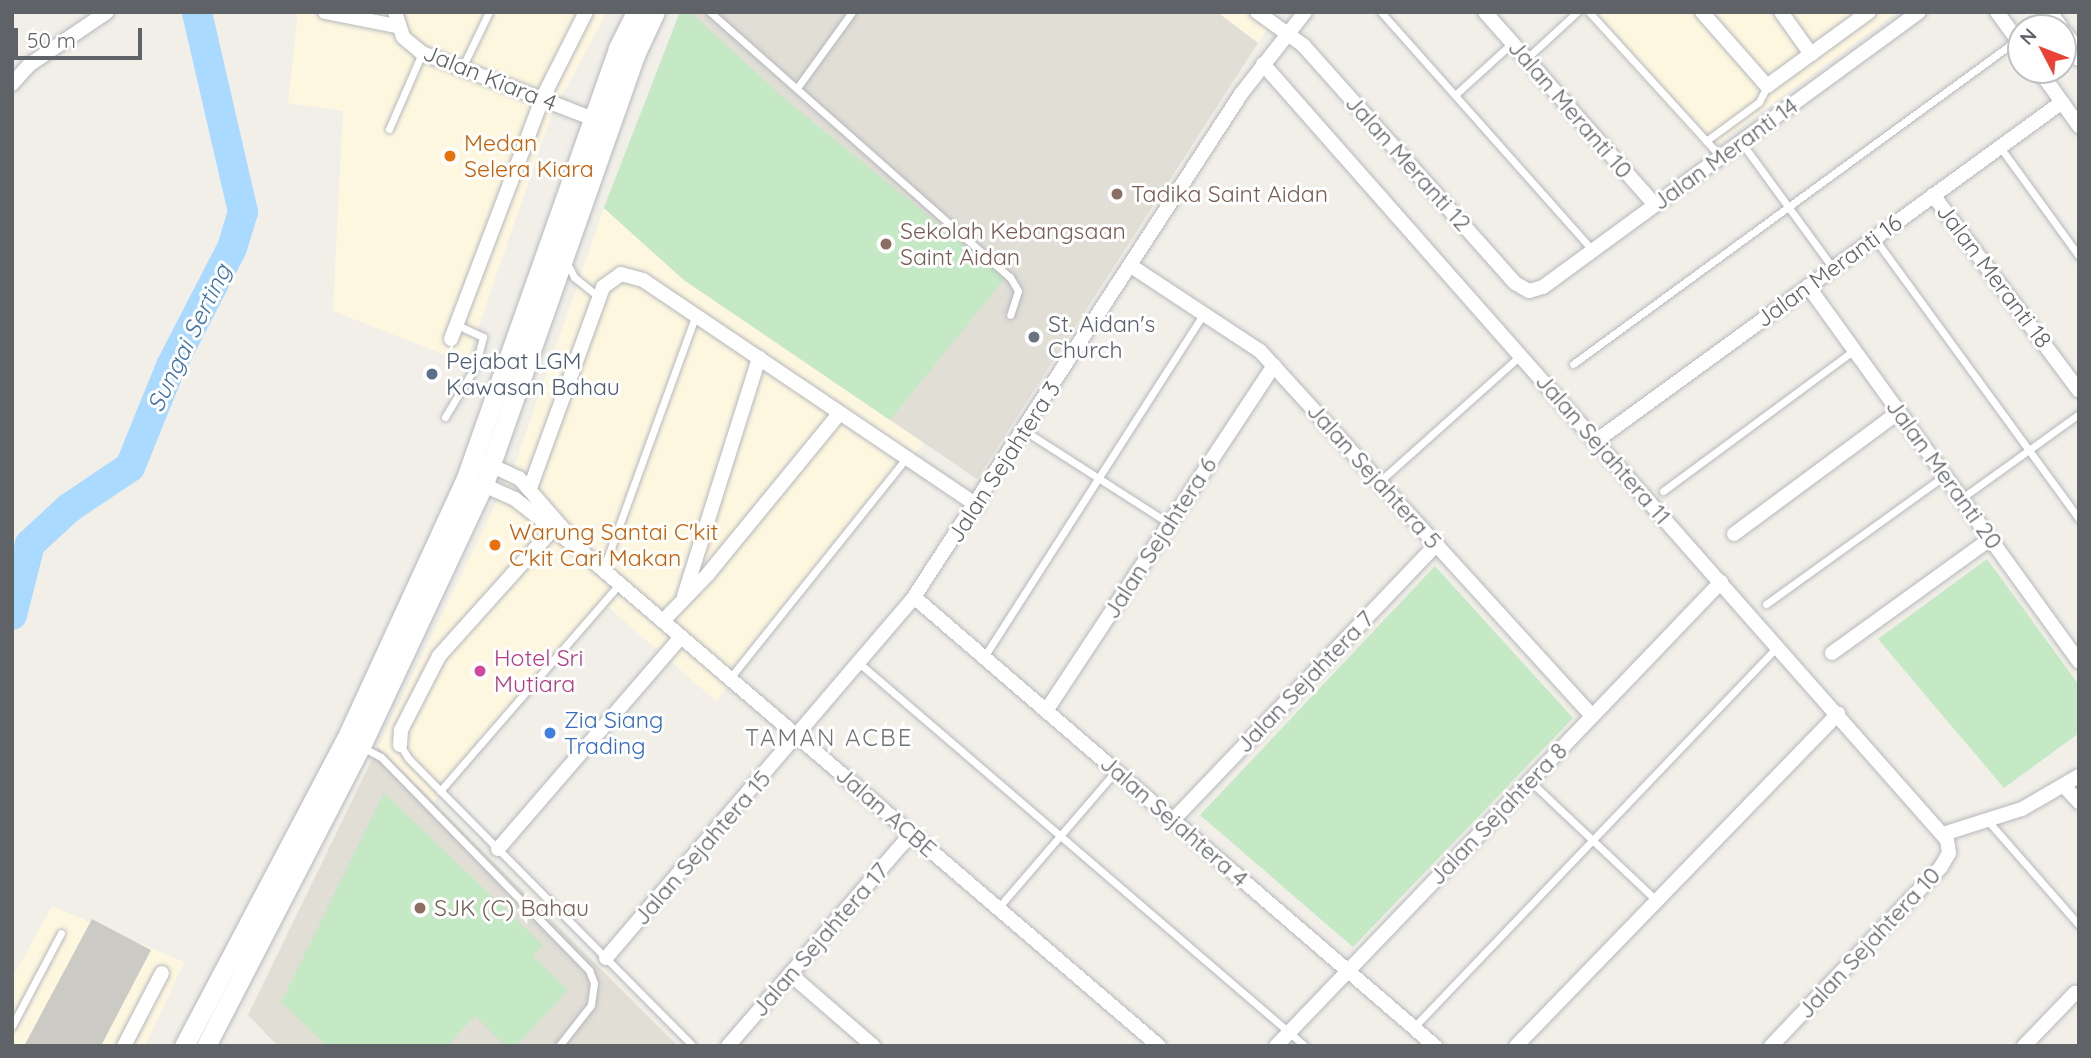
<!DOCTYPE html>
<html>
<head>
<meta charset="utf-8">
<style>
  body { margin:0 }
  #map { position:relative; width:2091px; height:1058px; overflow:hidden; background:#f1efe8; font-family:Quicksand,sans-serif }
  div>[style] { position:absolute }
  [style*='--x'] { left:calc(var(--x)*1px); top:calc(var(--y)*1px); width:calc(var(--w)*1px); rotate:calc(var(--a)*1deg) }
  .commercial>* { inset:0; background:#fef7e0 }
  .education>* { inset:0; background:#e1ded6 }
  .green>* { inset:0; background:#c5e8c5 }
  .river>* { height:30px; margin:-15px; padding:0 15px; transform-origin:15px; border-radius:15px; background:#aadaff }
  .building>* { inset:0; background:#cccac5 }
  .roads { filter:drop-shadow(0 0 2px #b5b8bc) drop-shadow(0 0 2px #b5b8bc) }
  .lane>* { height:7px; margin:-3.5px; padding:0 3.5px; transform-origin:3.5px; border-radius:3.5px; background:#fff }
  .street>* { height:14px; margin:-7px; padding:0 7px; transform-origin:7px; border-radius:7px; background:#fff }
  .secondary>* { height:19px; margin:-9.5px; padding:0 9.5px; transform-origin:9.5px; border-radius:9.5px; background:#fff }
  .dots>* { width:19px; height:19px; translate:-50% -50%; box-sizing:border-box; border:4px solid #fff; border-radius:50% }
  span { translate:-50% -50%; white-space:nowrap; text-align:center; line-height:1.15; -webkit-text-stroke:6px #fff; paint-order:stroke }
  .street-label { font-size:23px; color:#5f6368 }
  .food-label { font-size:23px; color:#c56008 }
  .left { translate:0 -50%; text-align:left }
  .education-label { font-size:23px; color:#785e54 }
  .worship-label { font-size:23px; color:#5b616d }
  .service-label { font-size:23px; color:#4e5e75 }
  .hotel-label { font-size:23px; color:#b23c85 }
  .shop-label { font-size:23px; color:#366cbe }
  .water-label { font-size:24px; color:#4174aa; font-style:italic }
  .neighbourhood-label { font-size:24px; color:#70757a; letter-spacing:2px }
  .frame { position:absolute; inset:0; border:14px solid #5f6368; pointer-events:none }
  .north { position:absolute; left:2007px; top:14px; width:70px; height:70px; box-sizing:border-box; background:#fff; border:2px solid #bfc1c3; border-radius:50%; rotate:312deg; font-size:19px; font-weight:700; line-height:28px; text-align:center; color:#5f6368 }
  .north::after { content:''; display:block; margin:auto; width:24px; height:32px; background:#ea4335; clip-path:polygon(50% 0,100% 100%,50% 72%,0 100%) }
  .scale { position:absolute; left:14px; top:28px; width:128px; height:32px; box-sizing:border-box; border:4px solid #5f6368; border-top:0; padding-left:9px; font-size:21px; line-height:24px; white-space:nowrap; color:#5f6368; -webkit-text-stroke:5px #fff; paint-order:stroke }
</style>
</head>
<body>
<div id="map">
  <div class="commercial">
    <div style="clip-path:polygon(298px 12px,607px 12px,552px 114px,466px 363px,333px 311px,343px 111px,288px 103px)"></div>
    <div style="clip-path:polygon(1217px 12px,1279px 12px,1258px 43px)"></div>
    <div style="clip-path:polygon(1582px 12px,1897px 12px,1708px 151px)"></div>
    <div style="clip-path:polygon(604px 208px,684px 280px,924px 443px,716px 701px,607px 606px,434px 802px,378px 747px,515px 464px)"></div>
    <div style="clip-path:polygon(52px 906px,184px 962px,145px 1046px,12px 1046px,12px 978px)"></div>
  </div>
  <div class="education">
    <div style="clip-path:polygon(680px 12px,1217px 12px,1258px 43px,977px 479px,684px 280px,604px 208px)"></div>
    <div style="clip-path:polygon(378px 747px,678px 1046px,278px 1046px,248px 1015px)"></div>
  </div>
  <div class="green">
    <div style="clip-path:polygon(680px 12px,690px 12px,785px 99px,1005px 278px,890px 420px,684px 280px,604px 208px)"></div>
    <div style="clip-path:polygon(1987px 559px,2079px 685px,2079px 733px,2004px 788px,1878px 639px)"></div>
    <div style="clip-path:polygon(1435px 566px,1573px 718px,1353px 947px,1200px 815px)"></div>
    <div style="clip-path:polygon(384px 793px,543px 945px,533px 956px,568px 990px,516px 1046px,506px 1046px,475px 1016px,447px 1046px,327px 1046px,281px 1002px)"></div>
  </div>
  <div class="river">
    <div style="--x:12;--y:615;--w:73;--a:-75.8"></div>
    <div style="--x:30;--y:544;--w:53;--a:-42.7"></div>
    <div style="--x:69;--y:508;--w:73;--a:-33.9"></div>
    <div style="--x:130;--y:467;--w:109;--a:-67.9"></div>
    <div style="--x:171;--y:366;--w:133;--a:-62.7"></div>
    <div style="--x:232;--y:248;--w:38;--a:-73"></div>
    <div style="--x:243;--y:212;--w:205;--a:-103"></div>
  </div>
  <div class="building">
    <div style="clip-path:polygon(92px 919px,151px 950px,101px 1046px,24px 1046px)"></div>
  </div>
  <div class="roads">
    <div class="lane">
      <div style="--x:710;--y:12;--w:400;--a:41.5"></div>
      <div style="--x:1010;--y:277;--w:16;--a:60"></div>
      <div style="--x:1018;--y:291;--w:25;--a:108"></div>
      <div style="--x:1381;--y:12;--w:319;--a:48.4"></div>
      <div style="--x:1589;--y:12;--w:196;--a:47.7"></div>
      <div style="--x:1526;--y:59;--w:69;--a:-42.7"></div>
      <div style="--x:462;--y:68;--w:62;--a:-64.3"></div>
      <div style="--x:797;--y:88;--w:94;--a:-54.1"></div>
      <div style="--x:1455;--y:95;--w:77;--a:-42.4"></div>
      <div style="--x:389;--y:129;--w:83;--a:-66.5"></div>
      <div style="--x:1706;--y:141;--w:66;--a:-36.3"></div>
      <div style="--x:1759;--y:102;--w:18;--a:-63"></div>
      <div style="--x:1741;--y:142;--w:156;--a:53.9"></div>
      <div style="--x:2000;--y:147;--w:135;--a:54.1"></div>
      <div style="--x:1875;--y:239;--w:346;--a:53.9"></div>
      <div style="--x:567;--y:263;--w:16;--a:63"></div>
      <div style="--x:574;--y:277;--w:32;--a:39"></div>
      <div style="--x:1573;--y:364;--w:550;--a:-36.12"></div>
      <div style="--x:445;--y:417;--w:58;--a:-59"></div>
      <div style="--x:475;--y:367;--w:31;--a:-75"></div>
      <div style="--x:483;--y:337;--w:29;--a:-155"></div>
      <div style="--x:1025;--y:431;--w:172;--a:32.7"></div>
      <div style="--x:1380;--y:481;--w:188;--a:-41.8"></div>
      <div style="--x:1663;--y:491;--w:237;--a:-36.4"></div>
      <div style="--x:1962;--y:498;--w:144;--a:-35.7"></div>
      <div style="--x:603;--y:570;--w:271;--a:-70"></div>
      <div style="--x:1766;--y:604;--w:219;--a:-35.7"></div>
      <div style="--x:984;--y:657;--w:408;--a:-57.4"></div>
      <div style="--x:859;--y:663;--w:588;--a:40.65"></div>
      <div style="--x:730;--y:678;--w:282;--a:-51.3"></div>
      <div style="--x:400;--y:745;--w:15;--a:58"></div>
      <div style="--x:408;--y:758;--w:405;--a:45.3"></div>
      <div style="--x:362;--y:747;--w:21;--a:28"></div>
      <div style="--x:381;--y:757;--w:298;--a:45.7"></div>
      <div style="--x:589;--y:970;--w:14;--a:69"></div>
      <div style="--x:594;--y:983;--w:22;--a:98"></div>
      <div style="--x:591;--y:1005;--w:52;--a:128"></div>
      <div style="--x:1530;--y:781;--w:173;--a:43.4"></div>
      <div style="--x:440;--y:791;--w:274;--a:-49.1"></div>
      <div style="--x:1988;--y:821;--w:138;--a:48.8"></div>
      <div style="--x:998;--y:908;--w:181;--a:-49.3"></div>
      <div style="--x:12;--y:1026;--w:105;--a:-62.2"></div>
      <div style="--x:1414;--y:1027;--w:527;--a:-46.31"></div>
    </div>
    <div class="street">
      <div style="--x:325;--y:12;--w:72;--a:11.2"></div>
      <div style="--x:395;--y:12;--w:26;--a:72"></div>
      <div style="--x:403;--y:37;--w:25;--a:40"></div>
      <div style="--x:422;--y:53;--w:193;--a:21"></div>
      <div style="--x:1257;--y:12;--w:57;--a:35.7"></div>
      <div style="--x:1303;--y:45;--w:319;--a:48.3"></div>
      <div style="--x:1515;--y:283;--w:16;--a:30"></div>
      <div style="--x:1529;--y:291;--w:15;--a:-16"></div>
      <div style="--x:1543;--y:287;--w:466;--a:-36.2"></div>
      <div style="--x:1485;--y:12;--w:257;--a:48.6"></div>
      <div style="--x:1702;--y:12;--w:98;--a:48.7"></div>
      <div style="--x:1767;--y:86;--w:126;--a:-36"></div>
      <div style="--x:1781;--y:12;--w:52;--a:54.5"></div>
      <div style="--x:1997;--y:12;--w:41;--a:54"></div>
      <div style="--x:1263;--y:64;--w:1034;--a:48.61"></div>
      <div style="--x:1947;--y:840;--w:13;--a:81"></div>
      <div style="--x:1949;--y:853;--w:16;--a:120"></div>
      <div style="--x:1941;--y:867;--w:247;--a:133.5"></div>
      <div style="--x:2039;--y:70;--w:69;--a:54.5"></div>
      <div style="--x:12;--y:84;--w:25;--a:-48"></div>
      <div style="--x:29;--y:65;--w:94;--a:-34.2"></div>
      <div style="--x:1933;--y:195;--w:244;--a:53.3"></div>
      <div style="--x:1131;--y:266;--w:154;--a:33.4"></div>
      <div style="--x:1260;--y:351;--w:493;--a:47.7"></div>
      <div style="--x:1808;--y:286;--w:463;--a:54.2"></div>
      <div style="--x:451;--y:339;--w:257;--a:-69.2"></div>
      <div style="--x:542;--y:99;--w:97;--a:-63.2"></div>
      <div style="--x:1596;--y:441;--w:576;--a:-36.03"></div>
      <div style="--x:484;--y:462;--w:38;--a:25"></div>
      <div style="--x:519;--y:478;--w:81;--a:49"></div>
      <div style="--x:477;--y:482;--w:42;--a:24.1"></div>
      <div style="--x:515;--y:499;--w:84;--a:38.2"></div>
      <div style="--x:581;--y:551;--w:761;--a:40.58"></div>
      <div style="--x:530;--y:488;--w:214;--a:-70"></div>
      <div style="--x:603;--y:287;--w:22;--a:-36"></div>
      <div style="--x:621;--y:274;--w:23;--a:15"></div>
      <div style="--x:643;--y:280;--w:403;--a:34"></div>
      <div style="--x:1734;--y:534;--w:205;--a:-36.5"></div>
      <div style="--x:684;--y:596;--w:250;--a:-72.5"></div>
      <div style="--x:914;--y:597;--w:688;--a:40.75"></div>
      <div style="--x:663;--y:621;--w:65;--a:-46.2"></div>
      <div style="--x:708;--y:574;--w:208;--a:-50.7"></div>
      <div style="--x:1832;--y:653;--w:195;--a:-35.8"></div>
      <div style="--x:1046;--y:711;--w:414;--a:-56.6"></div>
      <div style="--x:400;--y:745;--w:15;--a:-86"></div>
      <div style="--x:401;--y:730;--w:83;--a:-62.8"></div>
      <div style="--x:439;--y:656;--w:168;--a:-48.1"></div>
      <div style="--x:2065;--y:787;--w:21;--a:47"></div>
      <div style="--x:1173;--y:820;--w:382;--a:-46.3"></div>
      <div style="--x:1943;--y:834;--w:83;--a:-17.6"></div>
      <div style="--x:2022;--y:809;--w:66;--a:-30.1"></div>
      <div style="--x:498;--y:849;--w:280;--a:-49.2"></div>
      <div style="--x:606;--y:958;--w:475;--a:-49.5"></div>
      <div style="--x:914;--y:597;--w:600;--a:-56.97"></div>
      <div style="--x:1241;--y:94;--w:104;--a:-52"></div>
      <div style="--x:790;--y:974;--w:110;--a:40.9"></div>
      <div style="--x:124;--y:1046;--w:82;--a:-62.5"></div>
      <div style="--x:728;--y:1046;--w:280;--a:-49.2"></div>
      <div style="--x:1276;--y:1046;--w:643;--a:-46.2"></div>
      <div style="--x:1516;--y:1046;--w:463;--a:-45.9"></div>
      <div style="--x:2024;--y:1046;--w:74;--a:-46.1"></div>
    </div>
    <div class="secondary">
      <div style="--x:2047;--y:12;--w:19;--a:55"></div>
      <div style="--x:2063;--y:34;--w:27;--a:54"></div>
      <div style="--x:184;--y:1046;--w:347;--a:-62.2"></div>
      <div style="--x:346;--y:739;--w:287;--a:-65.3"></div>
      <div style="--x:466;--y:478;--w:456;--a:-70.5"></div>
      <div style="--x:618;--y:48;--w:40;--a:-63.4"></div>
      <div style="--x:206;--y:1046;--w:338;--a:-62.7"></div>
      <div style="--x:361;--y:746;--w:289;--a:-64.9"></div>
      <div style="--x:484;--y:484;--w:455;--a:-70.6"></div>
      <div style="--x:635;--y:55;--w:47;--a:-65.1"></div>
    </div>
  </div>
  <div class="dots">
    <div style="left:450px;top:156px;background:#e8710a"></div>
    <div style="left:1117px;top:194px;background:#8d6e63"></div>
    <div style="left:886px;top:244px;background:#8d6e63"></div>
    <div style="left:1034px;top:337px;background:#6b7280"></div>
    <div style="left:432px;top:374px;background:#5c6f8a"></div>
    <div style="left:495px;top:545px;background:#e8710a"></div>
    <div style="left:480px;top:671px;background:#d1479c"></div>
    <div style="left:550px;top:733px;background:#3f7fe0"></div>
    <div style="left:420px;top:908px;background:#8d6e63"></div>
  </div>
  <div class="street-label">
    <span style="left:490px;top:78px;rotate:22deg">Jalan Kiara 4</span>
    <span style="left:1570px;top:109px;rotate:49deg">Jalan Meranti 10</span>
    <span style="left:1725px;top:154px;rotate:-36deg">Jalan Meranti 14</span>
    <span style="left:1408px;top:163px;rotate:48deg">Jalan Meranti 12</span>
    <span style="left:1829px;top:271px;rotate:-36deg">Jalan Meranti 16</span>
    <span style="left:1994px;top:276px;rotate:53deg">Jalan Meranti 18</span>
    <span style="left:1603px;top:449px;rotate:49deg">Jalan Sejahtera 11</span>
    <span style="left:1004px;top:462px;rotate:-57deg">Jalan Sejahtera 3</span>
    <span style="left:1944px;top:474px;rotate:54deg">Jalan Meranti 20</span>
    <span style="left:1374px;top:476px;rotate:48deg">Jalan Sejahtera 5</span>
    <span style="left:1160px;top:538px;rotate:-57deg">Jalan Sejahtera 6</span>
    <span style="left:1305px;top:682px;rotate:-46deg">Jalan Sejahtera 7</span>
    <span style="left:886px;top:812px;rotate:41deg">Jalan ACBE</span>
    <span style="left:1498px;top:814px;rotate:-46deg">Jalan Sejahtera 8</span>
    <span style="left:1174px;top:821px;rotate:41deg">Jalan Sejahtera 4</span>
    <span style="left:702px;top:848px;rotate:-49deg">Jalan Sejahtera 15</span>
    <span style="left:820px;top:940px;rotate:-49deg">Jalan Sejahtera 17</span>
    <span style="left:1869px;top:943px;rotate:-47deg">Jalan Sejahtera 10</span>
  </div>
  <div class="food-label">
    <span class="left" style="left:464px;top:156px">Medan<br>Selera Kiara</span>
    <span class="left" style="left:509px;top:545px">Warung Santai C'kit<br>C'kit Cari Makan</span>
  </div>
  <div class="education-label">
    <span class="left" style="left:1131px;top:194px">Tadika Saint Aidan</span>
    <span class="left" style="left:900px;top:244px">Sekolah Kebangsaan<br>Saint Aidan</span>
    <span class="left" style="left:434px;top:908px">SJK (C) Bahau</span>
  </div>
  <div class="worship-label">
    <span class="left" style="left:1048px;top:337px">St. Aidan's<br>Church</span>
  </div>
  <div class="service-label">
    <span class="left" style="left:446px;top:374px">Pejabat LGM<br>Kawasan Bahau</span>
  </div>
  <div class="hotel-label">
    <span class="left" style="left:494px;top:671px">Hotel Sri<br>Mutiara</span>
  </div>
  <div class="shop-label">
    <span class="left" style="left:564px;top:733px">Zia Siang<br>Trading</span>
  </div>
  <div class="water-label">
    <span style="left:189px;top:338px;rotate:-64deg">Sungai Serting</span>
  </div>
  <div class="neighbourhood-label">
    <span style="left:829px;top:738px">TAMAN ACBE</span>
  </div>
  <div class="frame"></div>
  <div class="north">N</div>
  <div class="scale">50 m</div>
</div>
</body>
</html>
